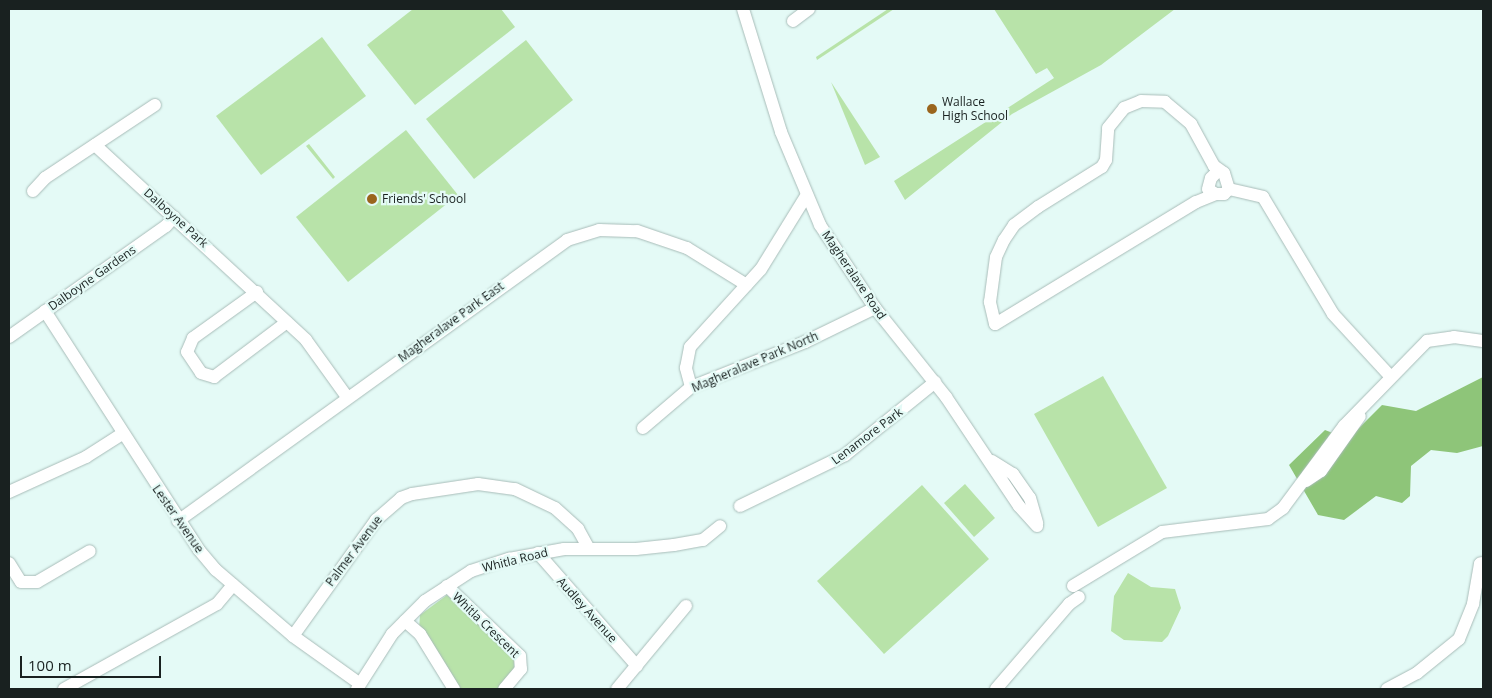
<!DOCTYPE html>
<html>
<head>
<meta charset="utf-8">
<style>
  body { margin:0 }
  #map { position:relative; width:1492px; height:698px; overflow:hidden; background:#e4faf6; font-family:"Open Sans",sans-serif }
  div>[style] { position:absolute }
  [style*='--x'] { left:calc(var(--x)*1px); top:calc(var(--y)*1px); width:calc(var(--w)*1px); rotate:calc(var(--a)*1deg) }
  .green>* { inset:0; background:#b8e3a9 }
  .forest>* { inset:0; background:#8ec579 }
  .roads { filter:drop-shadow(0 0 1px #a8bcb8) drop-shadow(0 0 1px #a8bcb8) }
  .minor>* { height:12px; margin:-6px; padding:0 6px; transform-origin:6px; border-radius:6px; background:#fff }
  .dots>* { width:14px; height:14px; translate:-50% -50%; box-sizing:border-box; border:2px solid #e4faf6; border-radius:50% }
  span { translate:-50% -50%; white-space:nowrap; text-align:center; line-height:1.15; -webkit-text-stroke:4.5px #e4faf6; paint-order:stroke }
  .poi-label { font-size:12px; color:#192120 }
  .left { translate:0 -50%; text-align:left }
  .street-label { font-size:12px; color:#192120 }
  .frame { position:absolute; inset:0; border:10px solid #192120; pointer-events:none }
  .scale { position:absolute; left:20px; top:656px; width:141px; height:22px; box-sizing:border-box; border:2px solid #192120; border-top:0; padding-left:6px; font-size:15px; line-height:18px; white-space:nowrap; color:#192120; -webkit-text-stroke:4px #e4faf6; paint-order:stroke }
</style>
</head>
<body>
<div id="map">
  <div class="green">
    <div style="clip-path:polygon(413px 9px,501px 9px,515px 27px,415px 105px,367px 45px)"></div>
    <div style="clip-path:polygon(888px 9px,894px 9px,817px 60px,816px 57px)"></div>
    <div style="clip-path:polygon(994px 9px,1175px 9px,1101px 65px,1012px 114px,905px 200px,894px 181px,1054px 78px,1047px 68px,1036px 74px)"></div>
    <div style="clip-path:polygon(322px 37px,366px 96px,261px 175px,216px 116px)"></div>
    <div style="clip-path:polygon(526px 40px,573px 100px,474px 179px,426px 119px)"></div>
    <div style="clip-path:polygon(831px 82px,880px 157px,865px 165px)"></div>
    <div style="clip-path:polygon(406px 130px,458px 195px,348px 282px,296px 217px)"></div>
    <div style="clip-path:polygon(309px 144px,335px 177px,333px 179px,306px 146px)"></div>
    <div style="clip-path:polygon(1103px 376px,1167px 488px,1098px 527px,1034px 414px)"></div>
    <div style="clip-path:polygon(965px 484px,995px 518px,974px 537px,944px 503px)"></div>
    <div style="clip-path:polygon(922px 485px,989px 559px,884px 654px,817px 581px)"></div>
    <div style="clip-path:polygon(1128px 573px,1151px 587px,1175px 589px,1181px 608px,1168px 636px,1162px 642px,1124px 640px,1111px 631px,1114px 596px)"></div>
    <div style="clip-path:polygon(447px 595px,515px 657px,514px 669px,497px 689px,458px 689px,419px 629px,420px 615px)"></div>
  </div>
  <div class="forest">
    <div style="clip-path:polygon(1483px 377px,1483px 446px,1457px 453px,1431px 450px,1411px 466px,1410px 496px,1402px 503px,1376px 496px,1344px 520px,1318px 515px,1289px 465px,1325px 430px,1348px 439px,1382px 405px,1416px 411px)"></div>
  </div>
  <div class="roads">
    <div class="minor">
      <div style="--x:743;--y:9;--w:129;--a:72.8"></div>
      <div style="--x:781;--y:132;--w:101;--a:67.2"></div>
      <div style="--x:820;--y:225;--w:100;--a:56.5"></div>
      <div style="--x:875;--y:308;--w:114;--a:51.4"></div>
      <div style="--x:946;--y:397;--w:131;--a:56.2"></div>
      <div style="--x:1019;--y:506;--w:27;--a:48"></div>
      <div style="--x:793;--y:21;--w:20;--a:-37"></div>
      <div style="--x:95;--y:145;--w:287;--a:42.7"></div>
      <div style="--x:306;--y:340;--w:70;--a:54.3"></div>
      <div style="--x:1229;--y:189;--w:35;--a:13"></div>
      <div style="--x:1263;--y:197;--w:136;--a:59.1"></div>
      <div style="--x:1333;--y:314;--w:84;--a:47.4"></div>
      <div style="--x:33;--y:191;--w:18;--a:-47"></div>
      <div style="--x:45;--y:178;--w:132;--a:-33.6"></div>
      <div style="--x:1216;--y:194;--w:22;--a:158"></div>
      <div style="--x:1196;--y:202;--w:235;--a:148.7"></div>
      <div style="--x:995;--y:324;--w:23;--a:-103"></div>
      <div style="--x:990;--y:302;--w:45;--a:-82.4"></div>
      <div style="--x:996;--y:257;--w:19;--a:-65"></div>
      <div style="--x:1004;--y:240;--w:18;--a:-56"></div>
      <div style="--x:1014;--y:225;--w:30;--a:-37"></div>
      <div style="--x:1038;--y:207;--w:75;--a:-32"></div>
      <div style="--x:1102;--y:167;--w:8;--a:-60"></div>
      <div style="--x:1106;--y:160;--w:32;--a:-86"></div>
      <div style="--x:1108;--y:128;--w:26;--a:-51"></div>
      <div style="--x:1124;--y:108;--w:18;--a:-22"></div>
      <div style="--x:1141;--y:101;--w:24;--a:2"></div>
      <div style="--x:1165;--y:102;--w:34;--a:40"></div>
      <div style="--x:1191;--y:124;--w:48;--a:61.3"></div>
      <div style="--x:1214;--y:166;--w:12;--a:35"></div>
      <div style="--x:1224;--y:173;--w:17;--a:73"></div>
      <div style="--x:1229;--y:189;--w:7;--a:135"></div>
      <div style="--x:1224;--y:194;--w:8;--a:180"></div>
      <div style="--x:1216;--y:194;--w:9;--a:-148"></div>
      <div style="--x:1208;--y:189;--w:11;--a:-75"></div>
      <div style="--x:1211;--y:178;--w:10;--a:-45"></div>
      <div style="--x:257;--y:292;--w:79;--a:144.3"></div>
      <div style="--x:193;--y:338;--w:15;--a:113"></div>
      <div style="--x:187;--y:352;--w:25;--a:56"></div>
      <div style="--x:201;--y:373;--w:14;--a:17"></div>
      <div style="--x:214;--y:377;--w:91;--a:-37"></div>
      <div style="--x:45;--y:311;--w:284;--a:57.2"></div>
      <div style="--x:199;--y:550;--w:26;--a:50"></div>
      <div style="--x:216;--y:570;--w:101;--a:40.6"></div>
      <div style="--x:293;--y:636;--w:82;--a:35.6"></div>
      <div style="--x:9;--y:337;--w:192;--a:-35.3"></div>
      <div style="--x:166;--y:226;--w:12;--a:-48"></div>
      <div style="--x:691;--y:387;--w:20;--a:-105"></div>
      <div style="--x:686;--y:368;--w:21;--a:-79"></div>
      <div style="--x:690;--y:347;--w:105;--a:-47.7"></div>
      <div style="--x:761;--y:269;--w:86;--a:-58.3"></div>
      <div style="--x:643;--y:428;--w:63;--a:-40.5"></div>
      <div style="--x:691;--y:387;--w:123;--a:-21.5"></div>
      <div style="--x:805;--y:342;--w:78;--a:-25.9"></div>
      <div style="--x:992;--y:461;--w:25;--a:32"></div>
      <div style="--x:1013;--y:474;--w:29;--a:55"></div>
      <div style="--x:1030;--y:498;--w:26;--a:74"></div>
      <div style="--x:1306;--y:481;--w:18;--a:-34"></div>
      <div style="--x:1321;--y:471;--w:67;--a:-54.7"></div>
      <div style="--x:9;--y:492;--w:85;--a:-24.4"></div>
      <div style="--x:86;--y:457;--w:43;--a:-32.6"></div>
      <div style="--x:740;--y:506;--w:117;--a:-25.9"></div>
      <div style="--x:845;--y:455;--w:116;--a:-39"></div>
      <div style="--x:178;--y:521;--w:480;--a:-35.8"></div>
      <div style="--x:567;--y:240;--w:34;--a:-17"></div>
      <div style="--x:599;--y:230;--w:38;--a:2"></div>
      <div style="--x:637;--y:231;--w:53;--a:18.8"></div>
      <div style="--x:687;--y:248;--w:70;--a:31.7"></div>
      <div style="--x:538;--y:553;--w:150;--a:48.8"></div>
      <div style="--x:9;--y:563;--w:22;--a:58"></div>
      <div style="--x:21;--y:582;--w:16;--a:0"></div>
      <div style="--x:37;--y:582;--w:61;--a:-30.3"></div>
      <div style="--x:447;--y:586;--w:101;--a:43.8"></div>
      <div style="--x:520;--y:656;--w:13;--a:86"></div>
      <div style="--x:521;--y:669;--w:26;--a:130"></div>
      <div style="--x:1073;--y:586;--w:104;--a:-31.2"></div>
      <div style="--x:1162;--y:532;--w:107;--a:-7"></div>
      <div style="--x:1268;--y:519;--w:19;--a:-36"></div>
      <div style="--x:1283;--y:508;--w:102;--a:-53.4"></div>
      <div style="--x:1344;--y:426;--w:119;--a:-45.7"></div>
      <div style="--x:1427;--y:341;--w:27;--a:-8"></div>
      <div style="--x:1454;--y:337;--w:29;--a:8"></div>
      <div style="--x:405;--y:621;--w:20;--a:41"></div>
      <div style="--x:420;--y:634;--w:65;--a:58.3"></div>
      <div style="--x:293;--y:636;--w:143;--a:-54.4"></div>
      <div style="--x:376;--y:520;--w:33;--a:-41"></div>
      <div style="--x:401;--y:498;--w:12;--a:-20"></div>
      <div style="--x:412;--y:494;--w:67;--a:-8.6"></div>
      <div style="--x:478;--y:484;--w:37;--a:8"></div>
      <div style="--x:515;--y:489;--w:44;--a:25.4"></div>
      <div style="--x:555;--y:508;--w:31;--a:42"></div>
      <div style="--x:578;--y:529;--w:21;--a:61"></div>
      <div style="--x:64;--y:689;--w:175;--a:-29.1"></div>
      <div style="--x:217;--y:604;--w:25;--a:-50"></div>
      <div style="--x:357;--y:689;--w:65;--a:-57.5"></div>
      <div style="--x:392;--y:634;--w:47;--a:-45"></div>
      <div style="--x:425;--y:601;--w:55;--a:-33.1"></div>
      <div style="--x:471;--y:571;--w:40;--a:-18"></div>
      <div style="--x:509;--y:559;--w:56;--a:-10.3"></div>
      <div style="--x:564;--y:549;--w:72;--a:0"></div>
      <div style="--x:636;--y:549;--w:38;--a:-6"></div>
      <div style="--x:674;--y:545;--w:29;--a:-10"></div>
      <div style="--x:703;--y:540;--w:22;--a:-39"></div>
      <div style="--x:617;--y:689;--w:108;--a:-50.3"></div>
      <div style="--x:996;--y:689;--w:112;--a:-49.3"></div>
      <div style="--x:1069;--y:604;--w:12;--a:-35"></div>
      <div style="--x:1387;--y:689;--w:34;--a:-28"></div>
      <div style="--x:1417;--y:673;--w:54;--a:-39"></div>
      <div style="--x:1459;--y:639;--w:38;--a:-68"></div>
      <div style="--x:1473;--y:604;--w:41;--a:-80.1"></div>
      <div style="--x:1480;--y:564;--w:3;--a:-18"></div>
    </div>
  </div>
  <div class="dots">
    <div style="left:932px;top:109px;background:#9a651d"></div>
    <div style="left:372px;top:199px;background:#9a651d"></div>
  </div>
  <div class="poi-label">
    <span class="left" style="left:942px;top:109px">Wallace<br>High School</span>
    <span class="left" style="left:382px;top:199px">Friends' School</span>
  </div>
  <div class="street-label">
    <span style="left:176px;top:218px;rotate:42deg">Dalboyne Park</span>
    <span style="left:854px;top:275px;rotate:56deg">Magheralave Road</span>
    <span style="left:92px;top:278px;rotate:-35deg">Dalboyne Gardens</span>
    <span style="left:451px;top:322px;rotate:-36deg">Magheralave Park East</span>
    <span style="left:755px;top:362px;rotate:-23deg">Magheralave Park North</span>
    <span style="left:867px;top:436px;rotate:-37deg">Lenamore Park</span>
    <span style="left:178px;top:519px;rotate:55deg">Lester Avenue</span>
    <span style="left:354px;top:551px;rotate:-53deg">Palmer Avenue</span>
    <span style="left:515px;top:560px;rotate:-14deg">Whitla Road</span>
    <span style="left:587px;top:610px;rotate:48deg">Audley Avenue</span>
    <span style="left:486px;top:625px;rotate:44deg">Whitla Crescent</span>
  </div>
  <div class="frame"></div>
  <div class="scale">100 m</div>
</div>
</body>
</html>
